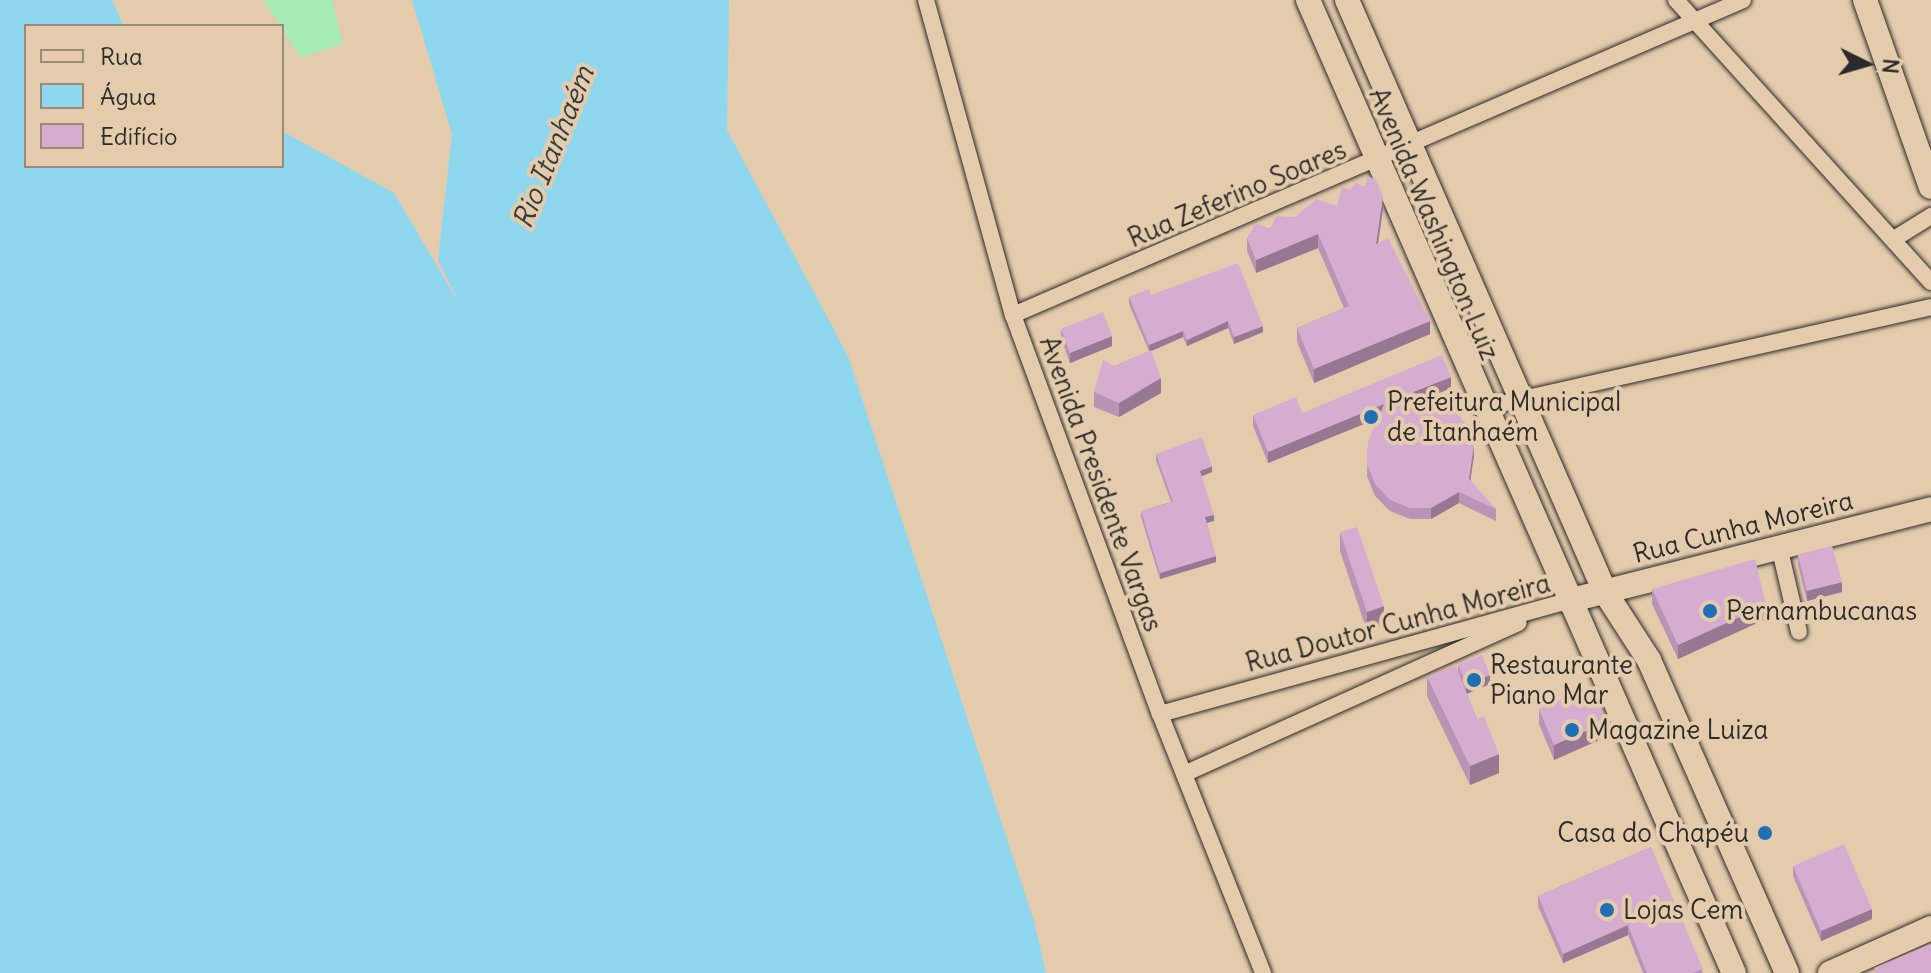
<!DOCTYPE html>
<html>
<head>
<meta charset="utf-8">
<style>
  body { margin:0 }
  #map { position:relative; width:1931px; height:973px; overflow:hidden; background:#e4cbac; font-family:Delius,sans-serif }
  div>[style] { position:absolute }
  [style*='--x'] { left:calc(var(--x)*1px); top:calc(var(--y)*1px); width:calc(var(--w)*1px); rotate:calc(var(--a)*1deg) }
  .green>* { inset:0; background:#a7ebb6 }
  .water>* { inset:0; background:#8ed7ef }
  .roads { filter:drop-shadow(0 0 2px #2b2b2b) drop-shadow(0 0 2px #2b2b2b) }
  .street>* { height:16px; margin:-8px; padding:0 8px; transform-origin:8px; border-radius:8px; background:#e4cbac }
  .secondary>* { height:24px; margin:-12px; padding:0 12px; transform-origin:12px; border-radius:12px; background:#e4cbac }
  .wall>* { inset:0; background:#b994b4 }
  .shaded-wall>* { inset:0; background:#967892 }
  .building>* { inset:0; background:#d7acd1 }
  .dots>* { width:22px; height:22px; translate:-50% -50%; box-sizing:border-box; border:4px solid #e4cbac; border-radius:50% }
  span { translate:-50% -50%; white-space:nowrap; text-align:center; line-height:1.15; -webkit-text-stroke:8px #e4cbac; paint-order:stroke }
  .street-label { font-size:26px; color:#2b2b2b }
  .poi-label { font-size:26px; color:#2b2b2b }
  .left { translate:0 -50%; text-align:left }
  .right { translate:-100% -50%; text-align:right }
  .water-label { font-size:28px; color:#353c3f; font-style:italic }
  .legend { position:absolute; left:24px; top:24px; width:260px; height:144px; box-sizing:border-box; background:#e4cbac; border:2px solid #9a8b78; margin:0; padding:10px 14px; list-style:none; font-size:24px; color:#2b2b2b }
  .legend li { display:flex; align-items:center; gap:16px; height:40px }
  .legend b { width:40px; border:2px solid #9a8b78 }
  .north { position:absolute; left:1827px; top:24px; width:80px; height:80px; -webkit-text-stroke:6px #e4cbac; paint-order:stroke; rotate:95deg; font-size:22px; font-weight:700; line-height:32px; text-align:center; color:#2b2b2b }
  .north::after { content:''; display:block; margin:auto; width:28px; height:36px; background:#2b2b2b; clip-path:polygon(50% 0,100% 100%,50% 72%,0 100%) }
</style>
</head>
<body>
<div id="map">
  <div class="green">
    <div style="clip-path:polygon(263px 0,332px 0,343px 44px,301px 58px)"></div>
  </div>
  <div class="water">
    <div style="clip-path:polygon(0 0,112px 0,124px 26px,26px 26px,26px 166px,282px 166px,282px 131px,394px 193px,460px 305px,438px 260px,452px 134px,412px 0,729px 0,727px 130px,848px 356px,1034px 921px,1046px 973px,0 973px)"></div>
  </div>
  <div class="roads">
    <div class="street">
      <div style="--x:926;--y:0;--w:327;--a:74.6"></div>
      <div style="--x:1013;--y:315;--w:425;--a:69.8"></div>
      <div style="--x:1160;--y:714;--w:279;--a:68.3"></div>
      <div style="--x:1676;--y:0;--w:380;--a:47.9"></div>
      <div style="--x:1894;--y:239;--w:44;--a:-31.9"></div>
      <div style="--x:1013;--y:315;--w:795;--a:-23.34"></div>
      <div style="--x:1483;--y:408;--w:459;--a:-12.7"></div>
      <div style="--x:1779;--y:546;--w:88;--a:76.9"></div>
      <div style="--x:1160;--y:714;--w:423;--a:-15.5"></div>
      <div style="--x:1184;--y:774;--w:367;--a:-24.3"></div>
    </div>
    <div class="secondary">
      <div style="--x:1308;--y:0;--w:1062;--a:66.36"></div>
      <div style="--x:1347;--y:0;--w:646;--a:66.45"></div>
      <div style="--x:1605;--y:592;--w:81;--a:57.1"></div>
      <div style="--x:1649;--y:660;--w:342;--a:66.2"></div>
      <div style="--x:1865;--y:0;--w:198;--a:70.6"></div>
      <div style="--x:1568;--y:601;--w:374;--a:-14.2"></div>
      <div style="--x:1830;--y:973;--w:111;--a:-24"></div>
    </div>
  </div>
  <div class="wall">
    <div style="clip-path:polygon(1337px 206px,1383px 209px,1378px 243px,1430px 334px,1314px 383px,1297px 342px,1297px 328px,1344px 308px,1318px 248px,1256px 273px,1247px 251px,1247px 238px,1295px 217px)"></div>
    <div style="clip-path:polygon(1151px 295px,1263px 332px,1234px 344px,1228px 328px,1187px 346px,1183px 337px,1151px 351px,1161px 393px,1119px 417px,1094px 407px,1094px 392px,1115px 366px,1149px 351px,1129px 304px,1129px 297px)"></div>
    <div style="clip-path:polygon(1061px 329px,1112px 346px,1070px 363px,1061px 339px)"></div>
    <div style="clip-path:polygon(1451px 388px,1427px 398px,1474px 455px,1470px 481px,1496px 509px,1496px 521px,1459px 503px,1431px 519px,1410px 519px,1390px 511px,1375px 496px,1367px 476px,1368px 443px,1378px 418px,1268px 463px,1253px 426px,1253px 415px,1302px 413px)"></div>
    <div style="clip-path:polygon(1156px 454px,1212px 472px,1201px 476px,1214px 521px,1207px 523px,1216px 562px,1160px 579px,1141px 517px,1141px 511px,1171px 502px,1156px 460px)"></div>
    <div style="clip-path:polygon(1340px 532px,1384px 625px,1367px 631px,1340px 551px)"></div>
    <div style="clip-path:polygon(1798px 555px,1842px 592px,1807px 601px,1798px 565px)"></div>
    <div style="clip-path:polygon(1652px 589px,1766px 619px,1678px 659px,1652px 604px)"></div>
    <div style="clip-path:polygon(1458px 665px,1490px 684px,1467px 694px,1499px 773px,1470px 785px,1427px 696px,1427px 677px,1458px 671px)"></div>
    <div style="clip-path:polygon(1539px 709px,1606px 737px,1554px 760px,1539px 724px)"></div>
    <div style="clip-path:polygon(1651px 847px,1703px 973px,1643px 973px,1628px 935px,1563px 963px,1538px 906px,1538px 896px)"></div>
    <div style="clip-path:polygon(1793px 866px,1872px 919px,1821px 941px,1793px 876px)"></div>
  </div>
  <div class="shaded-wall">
    <div style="clip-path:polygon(1383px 196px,1383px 209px,1376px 257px,1376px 244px)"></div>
    <div style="clip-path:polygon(1318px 234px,1318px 248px,1256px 273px,1256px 260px)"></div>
    <div style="clip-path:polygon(1228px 321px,1228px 328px,1187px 346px,1187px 340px)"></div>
    <div style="clip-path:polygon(1430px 321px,1430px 334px,1314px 383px,1314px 369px)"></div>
    <div style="clip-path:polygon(1263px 326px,1263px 332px,1234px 344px,1234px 337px)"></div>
    <div style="clip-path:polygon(1183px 331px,1183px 337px,1149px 352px,1149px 345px)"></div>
    <div style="clip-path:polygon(1112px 336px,1112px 346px,1070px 363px,1070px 353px)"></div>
    <div style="clip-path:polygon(1451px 377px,1451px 388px,1413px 404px,1413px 392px)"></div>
    <div style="clip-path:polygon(1161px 378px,1161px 393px,1119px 417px,1119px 403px)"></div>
    <div style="clip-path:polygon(1384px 404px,1384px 416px,1268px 463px,1268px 452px)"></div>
    <div style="clip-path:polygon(1474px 444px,1474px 455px,1469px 490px,1469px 479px)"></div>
    <div style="clip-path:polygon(1212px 466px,1212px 472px,1200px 477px,1200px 471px)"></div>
    <div style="clip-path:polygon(1459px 492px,1459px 503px,1431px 519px,1431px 508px)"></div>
    <div style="clip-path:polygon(1214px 515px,1214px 521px,1205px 523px,1205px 517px)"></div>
    <div style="clip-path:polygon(1216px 556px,1216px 562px,1160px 579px,1160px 573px)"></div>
    <div style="clip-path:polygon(1842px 582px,1842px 592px,1807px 601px,1807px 591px)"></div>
    <div style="clip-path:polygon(1766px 605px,1766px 619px,1678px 659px,1678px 645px)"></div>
    <div style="clip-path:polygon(1384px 606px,1384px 625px,1367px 631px,1367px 612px)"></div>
    <div style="clip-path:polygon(1490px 675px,1490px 684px,1466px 694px,1466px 684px)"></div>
    <div style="clip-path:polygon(1606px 722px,1606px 737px,1554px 760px,1554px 745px)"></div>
    <div style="clip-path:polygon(1499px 754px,1499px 773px,1470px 785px,1470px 766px)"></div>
    <div style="clip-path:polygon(1872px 909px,1872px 919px,1821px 941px,1821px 931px)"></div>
    <div style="clip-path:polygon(1628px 925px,1628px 935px,1563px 963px,1563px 954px)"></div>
  </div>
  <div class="building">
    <div style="clip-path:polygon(1368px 176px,1376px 180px,1383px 196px,1376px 244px,1388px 238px,1430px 321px,1314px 369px,1297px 328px,1349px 306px,1318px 234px,1256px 260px,1247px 238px,1256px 223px,1270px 229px,1276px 216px,1295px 217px,1316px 199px,1337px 206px,1342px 187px,1350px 190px,1356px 182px,1365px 187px)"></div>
    <div style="clip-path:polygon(1238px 263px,1263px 326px,1234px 337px,1228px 321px,1187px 340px,1183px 331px,1149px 345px,1129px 297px,1149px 289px,1151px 295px)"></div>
    <div style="clip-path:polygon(1103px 312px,1112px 336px,1070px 353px,1061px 329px)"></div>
    <div style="clip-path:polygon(1151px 350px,1161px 378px,1119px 403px,1094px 392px,1103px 360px,1115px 366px)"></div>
    <div style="clip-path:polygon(1442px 355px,1451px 377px,1413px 392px,1452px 409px,1467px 424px,1474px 444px,1469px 479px,1496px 509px,1459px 492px,1431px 508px,1410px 508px,1390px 500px,1375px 484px,1367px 464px,1368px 443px,1384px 404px,1268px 452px,1253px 415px,1296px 397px,1302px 413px)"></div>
    <div style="clip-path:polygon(1202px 437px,1212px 466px,1200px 471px,1214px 515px,1205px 517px,1216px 556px,1160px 573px,1141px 511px,1173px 502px,1156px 454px)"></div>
    <div style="clip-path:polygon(1357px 527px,1384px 606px,1367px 612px,1340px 532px)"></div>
    <div style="clip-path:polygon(1832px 546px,1842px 582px,1807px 591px,1798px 555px)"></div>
    <div style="clip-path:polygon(1755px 559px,1766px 605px,1678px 645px,1652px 589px)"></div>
    <div style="clip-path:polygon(1482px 655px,1490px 675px,1466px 684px,1458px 665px)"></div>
    <div style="clip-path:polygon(1456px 666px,1477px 719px,1484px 716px,1499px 754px,1470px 766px,1427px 677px)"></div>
    <div style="clip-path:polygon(1590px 687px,1606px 722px,1554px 745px,1539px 709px)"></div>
    <div style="clip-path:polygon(1844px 844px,1872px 909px,1821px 931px,1793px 866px)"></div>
    <div style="clip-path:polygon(1651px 847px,1703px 969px,1692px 973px,1647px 973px,1628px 925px,1563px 954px,1538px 896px)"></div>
    <div style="clip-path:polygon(1931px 944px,1931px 973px,1876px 973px,1874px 968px)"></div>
  </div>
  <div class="dots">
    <div style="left:1371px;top:417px;background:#1f6fb2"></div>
    <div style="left:1710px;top:611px;background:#1f6fb2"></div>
    <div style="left:1474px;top:680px;background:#1f6fb2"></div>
    <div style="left:1572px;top:730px;background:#1f6fb2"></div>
    <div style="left:1765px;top:833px;background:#1f6fb2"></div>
    <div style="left:1607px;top:910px;background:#1f6fb2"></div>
  </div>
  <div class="street-label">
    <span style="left:1237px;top:194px;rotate:-23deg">Rua Zeferino Soares</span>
    <span style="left:1434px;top:224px;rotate:67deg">Avenida Washington Luiz</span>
    <span style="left:1101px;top:484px;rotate:70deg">Avenida Presidente Vargas</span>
    <span style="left:1743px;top:527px;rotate:-14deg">Rua Cunha Moreira</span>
    <span style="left:1398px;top:623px;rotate:-15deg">Rua Doutor Cunha Moreira</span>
  </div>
  <div class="poi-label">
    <span class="left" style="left:1387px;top:417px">Prefeitura Municipal<br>de Itanhaém</span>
    <span class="left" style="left:1726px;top:611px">Pernambucanas</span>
    <span class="left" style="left:1490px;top:680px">Restaurante<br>Piano Mar</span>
    <span class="left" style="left:1588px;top:730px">Magazine Luiza</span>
    <span class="right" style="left:1749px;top:833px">Casa do Chapéu</span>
    <span class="left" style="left:1623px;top:910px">Lojas Cem</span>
  </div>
  <div class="water-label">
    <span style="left:553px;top:147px;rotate:-68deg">Rio Itanhaém</span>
  </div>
  <ul class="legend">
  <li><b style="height:10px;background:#e4cbac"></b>Rua</li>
  <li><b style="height:22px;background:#8ed7ef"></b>Água</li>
  <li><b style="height:22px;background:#d7acd1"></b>Edifício</li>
  </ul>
  <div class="north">N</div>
</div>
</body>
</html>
